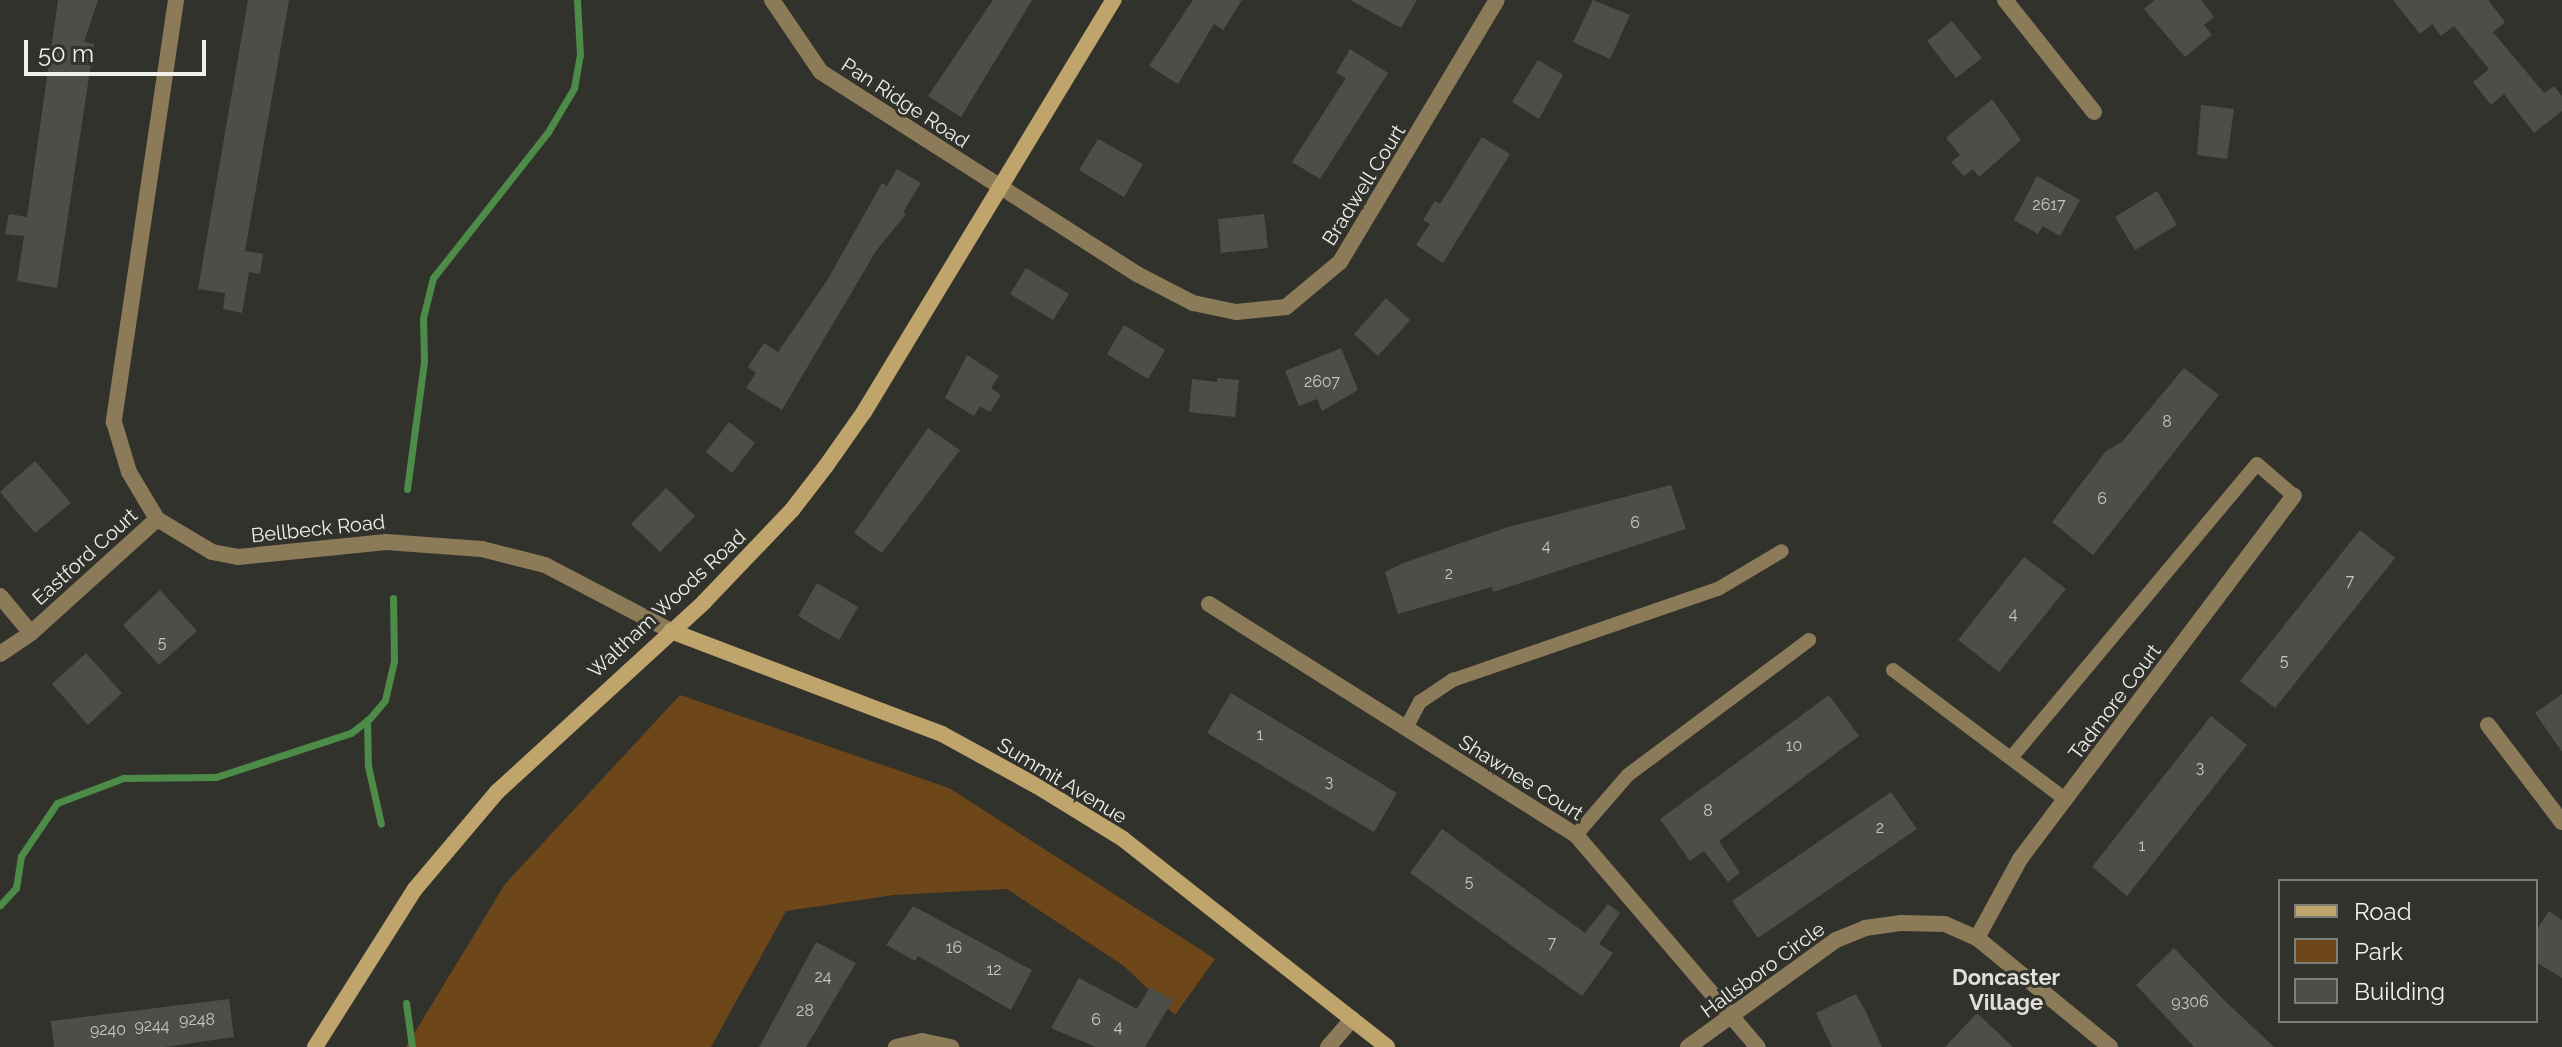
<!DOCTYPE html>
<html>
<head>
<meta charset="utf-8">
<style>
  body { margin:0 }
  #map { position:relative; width:2562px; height:1047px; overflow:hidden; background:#32322c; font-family:Raleway,sans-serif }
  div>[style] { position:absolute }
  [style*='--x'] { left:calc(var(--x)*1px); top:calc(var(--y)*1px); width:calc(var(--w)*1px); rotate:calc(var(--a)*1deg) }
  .green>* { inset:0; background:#6d4619 }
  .stream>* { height:7px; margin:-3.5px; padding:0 3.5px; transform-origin:3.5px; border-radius:3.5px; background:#4d8b49 }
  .building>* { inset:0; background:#4c4e48 }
  .lane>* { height:14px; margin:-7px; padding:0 7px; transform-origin:7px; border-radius:7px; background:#8c7b59 }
  .street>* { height:16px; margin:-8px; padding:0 8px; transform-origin:8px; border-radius:8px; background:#8c7b59 }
  .secondary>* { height:16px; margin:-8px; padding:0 8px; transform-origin:8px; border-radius:8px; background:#bfa56c }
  span { translate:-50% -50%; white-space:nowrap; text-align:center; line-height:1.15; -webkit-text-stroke:6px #32322c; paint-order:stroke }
  .number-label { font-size:16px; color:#c6c7c2 }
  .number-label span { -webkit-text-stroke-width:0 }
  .street-label { font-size:20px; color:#efefeb }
  .neighbourhood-label { font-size:22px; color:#e0e0d8; font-weight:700 }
  .legend { position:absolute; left:2278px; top:879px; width:260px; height:144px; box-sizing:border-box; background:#32322c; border:2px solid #7e7e78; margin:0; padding:10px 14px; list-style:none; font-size:24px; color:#efefeb }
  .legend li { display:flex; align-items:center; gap:16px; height:40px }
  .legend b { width:40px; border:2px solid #7e7e78 }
  .scale { position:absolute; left:24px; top:40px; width:182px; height:36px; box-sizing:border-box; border:4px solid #efefeb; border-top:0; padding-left:10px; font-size:24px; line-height:28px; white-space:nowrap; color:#efefeb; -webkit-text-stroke:6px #32322c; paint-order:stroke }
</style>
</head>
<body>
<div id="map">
  <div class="green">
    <div style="clip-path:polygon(680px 695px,949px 788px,1215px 959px,1175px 1015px,1124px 966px,1007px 889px,894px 895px,786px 911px,711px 1047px,406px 1047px,505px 884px)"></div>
  </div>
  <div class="stream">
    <div style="--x:407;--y:489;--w:129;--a:-82.4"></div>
    <div style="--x:424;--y:361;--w:43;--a:-91.3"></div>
    <div style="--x:423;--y:318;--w:41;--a:-76"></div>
    <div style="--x:433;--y:278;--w:186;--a:-51.8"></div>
    <div style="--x:548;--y:132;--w:51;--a:-59.4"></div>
    <div style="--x:574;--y:88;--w:34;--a:-80"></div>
    <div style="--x:580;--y:55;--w:55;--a:-93.1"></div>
    <div style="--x:367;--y:720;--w:46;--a:88.8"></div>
    <div style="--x:368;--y:766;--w:59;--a:77.4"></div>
    <div style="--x:0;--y:905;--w:23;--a:-47"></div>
    <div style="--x:16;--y:888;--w:32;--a:-81"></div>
    <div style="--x:21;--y:856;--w:64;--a:-55.8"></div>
    <div style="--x:57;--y:803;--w:71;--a:-20.7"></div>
    <div style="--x:123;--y:778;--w:93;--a:-0.6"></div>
    <div style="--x:216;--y:777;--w:142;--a:-18.1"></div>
    <div style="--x:351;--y:733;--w:24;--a:-38"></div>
    <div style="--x:370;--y:718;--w:23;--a:-50"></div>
    <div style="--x:385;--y:700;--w:40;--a:-77"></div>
    <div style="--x:394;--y:661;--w:63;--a:-90.9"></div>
    <div style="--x:406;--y:1003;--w:44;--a:82.2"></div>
  </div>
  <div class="building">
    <div style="clip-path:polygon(58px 0,98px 0,84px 42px,94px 44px,57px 288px,17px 281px,24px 236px,5px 234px,9px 214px,27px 217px)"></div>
    <div style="clip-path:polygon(248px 0,289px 0,245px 251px,263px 254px,260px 274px,249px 272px,242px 313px,223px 309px,225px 293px,198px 289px)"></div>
    <div style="clip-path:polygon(993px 0,1032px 0,961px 117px,928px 96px)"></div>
    <div style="clip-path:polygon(1193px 0,1242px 0,1223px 30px,1214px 24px,1178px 84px,1149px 66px)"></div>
    <div style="clip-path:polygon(1350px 0,1417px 0,1401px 28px)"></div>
    <div style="clip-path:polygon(1593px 0,1630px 15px,1610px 59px,1573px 42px)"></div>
    <div style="clip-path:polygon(2155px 0,2201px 0,2214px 17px,2204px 25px,2212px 35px,2185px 57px,2144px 9px)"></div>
    <div style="clip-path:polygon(2393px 0,2488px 0,2505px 22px,2493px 32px,2544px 93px,2554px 86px,2562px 96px,2562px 111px,2534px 133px,2504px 94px,2491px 105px,2473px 82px,2489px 69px,2454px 26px,2441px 36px,2432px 24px,2420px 34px)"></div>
    <div style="clip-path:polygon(1952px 21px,1982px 58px,1956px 78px,1927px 41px)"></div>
    <div style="clip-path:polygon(1350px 49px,1388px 73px,1320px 179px,1292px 162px,1346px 78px,1336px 73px)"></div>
    <div style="clip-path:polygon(1538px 60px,1563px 75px,1539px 119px,1512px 102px)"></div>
    <div style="clip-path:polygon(1992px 99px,2021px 140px,1979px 177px,1973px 169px,1964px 176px,1951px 162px,1960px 155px,1946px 138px)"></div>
    <div style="clip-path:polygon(2201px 105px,2234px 109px,2227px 159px,2197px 155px)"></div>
    <div style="clip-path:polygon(1482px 137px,1510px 154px,1443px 263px,1416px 245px,1430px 224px,1423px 220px,1435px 201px,1440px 204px)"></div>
    <div style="clip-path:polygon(1098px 139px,1143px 164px,1124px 197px,1079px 170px)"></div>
    <div style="clip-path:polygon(897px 169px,921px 183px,903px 212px,906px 214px,876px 251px,782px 410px,746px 388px,756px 373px,748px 367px,764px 343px,778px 352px,828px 279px,882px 183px,887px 186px)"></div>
    <div style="clip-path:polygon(2037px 176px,2080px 200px,2060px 236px,2043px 226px,2038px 234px,2014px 220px)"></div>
    <div style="clip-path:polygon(2157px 191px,2177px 225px,2135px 250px,2115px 217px)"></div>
    <div style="clip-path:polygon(1264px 214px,1268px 248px,1221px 253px,1218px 219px)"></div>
    <div style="clip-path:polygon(1026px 268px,1069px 294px,1053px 320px,1010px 294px)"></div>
    <div style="clip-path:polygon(1386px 298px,1410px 320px,1378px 356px,1354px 334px)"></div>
    <div style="clip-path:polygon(1124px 325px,1165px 350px,1148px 379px,1107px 354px)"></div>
    <div style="clip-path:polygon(1341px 348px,1358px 390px,1322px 411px,1317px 399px,1299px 406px,1285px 371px)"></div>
    <div style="clip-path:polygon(967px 355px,999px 376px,991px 388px,1001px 395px,990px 412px,980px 406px,974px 416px,945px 398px)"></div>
    <div style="clip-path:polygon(2184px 368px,2219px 395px,2093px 555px,2052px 522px,2106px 451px,2122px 442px)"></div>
    <div style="clip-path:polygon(1217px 378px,1239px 380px,1235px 417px,1189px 412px,1192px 379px,1217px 382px)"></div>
    <div style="clip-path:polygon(729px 422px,755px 443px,732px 473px,706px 452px)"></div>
    <div style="clip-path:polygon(928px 428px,960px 450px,882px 553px,854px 533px)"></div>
    <div style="clip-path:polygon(35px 461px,71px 503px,35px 533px,0 492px)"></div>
    <div style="clip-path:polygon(1671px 485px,1686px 529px,1493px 592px,1492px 587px,1398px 614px,1385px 572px,1403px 563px,1508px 527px)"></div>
    <div style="clip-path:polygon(666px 488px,695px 516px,660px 552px,631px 524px)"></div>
    <div style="clip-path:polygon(2360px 530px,2395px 558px,2275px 708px,2240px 681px)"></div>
    <div style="clip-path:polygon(2024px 557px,2066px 589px,1999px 672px,1958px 640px)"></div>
    <div style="clip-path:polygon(817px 583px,858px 607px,839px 640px,798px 616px)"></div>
    <div style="clip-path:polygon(160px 590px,197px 631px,159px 665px,123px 625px)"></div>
    <div style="clip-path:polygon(86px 653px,122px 693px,88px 725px,52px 684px)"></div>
    <div style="clip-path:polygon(1231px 693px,1397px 793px,1374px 832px,1207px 733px)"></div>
    <div style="clip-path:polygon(2562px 694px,2562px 752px,2535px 713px)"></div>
    <div style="clip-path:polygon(1829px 695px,1859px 736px,1719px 841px,1740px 873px,1728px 882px,1704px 851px,1690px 861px,1660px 819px)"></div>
    <div style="clip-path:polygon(2211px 716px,2247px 745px,2127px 896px,2092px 867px)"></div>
    <div style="clip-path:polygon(1891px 792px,1917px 829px,1758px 938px,1732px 901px)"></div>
    <div style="clip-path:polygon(1442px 829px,1585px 933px,1608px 904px,1620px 913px,1599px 944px,1613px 953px,1582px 996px,1410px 873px)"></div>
    <div style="clip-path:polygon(913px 906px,1032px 970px,1011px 1010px,918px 956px,915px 961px,886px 945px)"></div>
    <div style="clip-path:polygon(2549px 911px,2562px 920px,2562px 978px,2536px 962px,2536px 931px)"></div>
    <div style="clip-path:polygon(816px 942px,856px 963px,806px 1047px,759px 1047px)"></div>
    <div style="clip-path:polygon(2174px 948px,2224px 1000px,2274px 1047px,2194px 1047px,2136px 985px)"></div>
    <div style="clip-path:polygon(1079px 978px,1137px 1009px,1150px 987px,1173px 1000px,1145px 1047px,1096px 1047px,1051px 1028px)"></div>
    <div style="clip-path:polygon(1856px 994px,1865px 1010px,1882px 1047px,1832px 1047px,1816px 1013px)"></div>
    <div style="clip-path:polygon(229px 999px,234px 1037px,165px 1047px,54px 1047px,51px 1021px)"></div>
    <div style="clip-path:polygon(1977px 1013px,1994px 1029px,2013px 1047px,1945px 1047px)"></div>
  </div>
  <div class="lane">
    <div style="--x:1893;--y:670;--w:216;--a:36.9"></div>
    <div style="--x:1406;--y:728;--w:30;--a:-62"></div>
    <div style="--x:1420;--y:702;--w:40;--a:-34"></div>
    <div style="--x:1453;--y:680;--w:280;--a:-19"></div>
    <div style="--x:1718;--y:589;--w:74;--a:-30.7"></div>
    <div style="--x:2011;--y:758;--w:383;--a:-50.1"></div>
    <div style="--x:2257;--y:464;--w:49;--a:40.9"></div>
    <div style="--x:1576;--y:835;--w:79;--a:-49.1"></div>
    <div style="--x:1628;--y:775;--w:226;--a:-36.7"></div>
  </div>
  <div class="street">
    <div style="--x:176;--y:0;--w:427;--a:98.4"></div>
    <div style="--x:114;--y:422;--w:52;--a:73.3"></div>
    <div style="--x:129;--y:472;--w:55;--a:59.2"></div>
    <div style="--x:157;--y:519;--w:64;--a:31"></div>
    <div style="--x:212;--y:552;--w:26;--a:11"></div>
    <div style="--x:238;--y:557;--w:149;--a:-5.8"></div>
    <div style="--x:386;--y:542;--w:96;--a:4.2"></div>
    <div style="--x:482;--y:549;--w:65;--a:14.3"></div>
    <div style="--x:545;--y:565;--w:142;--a:27.6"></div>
    <div style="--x:772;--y:0;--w:87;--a:55.8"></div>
    <div style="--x:821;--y:72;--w:375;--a:32.6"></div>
    <div style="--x:1137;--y:274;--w:63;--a:27.4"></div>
    <div style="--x:1193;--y:303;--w:44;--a:11.8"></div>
    <div style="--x:1236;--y:312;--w:50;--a:-5.7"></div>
    <div style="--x:1286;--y:307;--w:70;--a:-39.8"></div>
    <div style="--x:1340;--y:262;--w:305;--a:-59.1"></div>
    <div style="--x:2005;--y:0;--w:143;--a:51.5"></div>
    <div style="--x:0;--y:596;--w:48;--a:50"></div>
    <div style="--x:1209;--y:604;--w:434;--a:32.2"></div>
    <div style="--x:1576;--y:835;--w:279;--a:49.4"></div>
    <div style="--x:0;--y:654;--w:37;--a:-34"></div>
    <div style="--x:31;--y:633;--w:170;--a:-42.1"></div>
    <div style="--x:2488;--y:725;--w:122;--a:52.7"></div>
    <div style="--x:1977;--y:938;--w:90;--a:-61.4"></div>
    <div style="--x:2020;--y:859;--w:455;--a:-53"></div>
    <div style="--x:896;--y:1047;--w:27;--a:-13"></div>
    <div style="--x:922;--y:1041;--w:30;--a:12"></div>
    <div style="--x:1328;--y:1047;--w:37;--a:-49"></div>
    <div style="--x:1688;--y:1047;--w:183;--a:-35.9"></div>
    <div style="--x:1836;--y:940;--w:31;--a:-22"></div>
    <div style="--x:1865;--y:928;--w:37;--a:-8"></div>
    <div style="--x:1902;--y:923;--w:43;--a:1.3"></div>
    <div style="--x:1945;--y:924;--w:35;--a:24"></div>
    <div style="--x:1977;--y:938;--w:172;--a:39.3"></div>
  </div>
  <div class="secondary">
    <div style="--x:671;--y:631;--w:290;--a:20.8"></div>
    <div style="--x:942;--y:734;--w:108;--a:28.7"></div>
    <div style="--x:1037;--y:786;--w:101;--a:31.6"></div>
    <div style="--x:1123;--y:839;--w:336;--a:38.2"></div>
    <div style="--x:315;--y:1047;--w:187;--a:-57.7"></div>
    <div style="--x:415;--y:889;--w:127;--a:-49.8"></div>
    <div style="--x:497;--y:792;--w:281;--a:-42.5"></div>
    <div style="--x:704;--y:602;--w:127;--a:-46.3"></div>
    <div style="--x:792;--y:510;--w:56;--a:-52.3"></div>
    <div style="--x:826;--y:466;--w:66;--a:-54.9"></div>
    <div style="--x:864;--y:412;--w:482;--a:-58.8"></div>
  </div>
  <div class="number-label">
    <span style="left:2049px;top:205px">2617</span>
    <span style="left:1322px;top:382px">2607</span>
    <span style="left:2167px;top:422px">8</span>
    <span style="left:2102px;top:499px">6</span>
    <span style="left:1635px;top:523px">6</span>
    <span style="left:1546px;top:546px">4</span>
    <span style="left:1449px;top:574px">2</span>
    <span style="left:2350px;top:581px">7</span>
    <span style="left:2013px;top:614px">4</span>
    <span style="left:162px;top:643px">5</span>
    <span style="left:2284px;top:661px">5</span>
    <span style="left:1260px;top:735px">1</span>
    <span style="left:1794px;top:746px">10</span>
    <span style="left:2200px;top:768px">3</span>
    <span style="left:1329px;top:782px">3</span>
    <span style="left:1708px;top:811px">8</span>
    <span style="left:1880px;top:828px">2</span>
    <span style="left:2142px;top:846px">1</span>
    <span style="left:1469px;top:882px">5</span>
    <span style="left:1552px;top:943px">7</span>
    <span style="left:954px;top:948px">16</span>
    <span style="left:994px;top:970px">12</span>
    <span style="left:823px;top:977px">24</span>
    <span style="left:2190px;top:1002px">9306</span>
    <span style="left:805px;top:1011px">28</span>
    <span style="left:197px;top:1020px">9248</span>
    <span style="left:1096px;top:1020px">6</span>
    <span style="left:152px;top:1026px">9244</span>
    <span style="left:1118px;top:1027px">4</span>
    <span style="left:108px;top:1030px">9240</span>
  </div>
  <div class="street-label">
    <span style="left:905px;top:103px;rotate:33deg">Pan Ridge Road</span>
    <span style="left:1364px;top:185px;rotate:-58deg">Bradwell Court</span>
    <span style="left:318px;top:529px;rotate:-6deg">Bellbeck Road</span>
    <span style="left:85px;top:557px;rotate:-42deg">Eastford Court</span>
    <span style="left:667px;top:604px;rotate:-43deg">Waltham Woods Road</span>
    <span style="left:2115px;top:702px;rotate:-53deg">Tadmore Court</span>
    <span style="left:1521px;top:778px;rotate:32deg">Shawnee Court</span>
    <span style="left:1062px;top:781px;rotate:31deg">Summit Avenue</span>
    <span style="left:1763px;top:970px;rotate:-36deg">Hallsboro Circle</span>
  </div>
  <div class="neighbourhood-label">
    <span style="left:2006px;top:990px">Doncaster<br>Village</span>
  </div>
  <ul class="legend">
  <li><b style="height:10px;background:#bfa56c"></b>Road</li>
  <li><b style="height:22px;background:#6d4619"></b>Park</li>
  <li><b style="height:22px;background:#4c4e48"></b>Building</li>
  </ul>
  <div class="scale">50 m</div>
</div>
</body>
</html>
